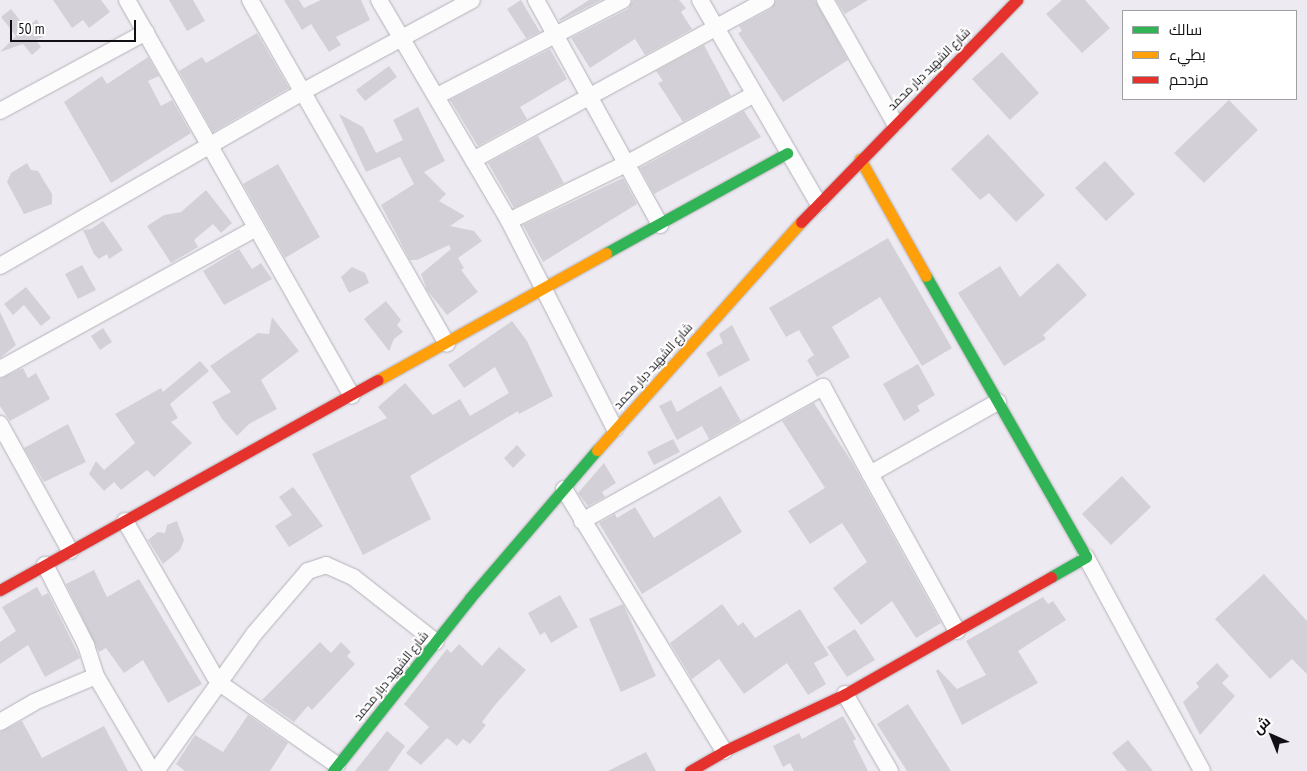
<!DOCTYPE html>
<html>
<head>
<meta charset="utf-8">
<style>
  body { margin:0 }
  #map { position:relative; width:1307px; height:771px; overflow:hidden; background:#eeeaf2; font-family:"PT Sans Narrow",Cairo,sans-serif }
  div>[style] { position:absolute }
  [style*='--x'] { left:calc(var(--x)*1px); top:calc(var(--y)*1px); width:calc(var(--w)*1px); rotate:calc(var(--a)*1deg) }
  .building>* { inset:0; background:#d3d1d7 }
  .roads { filter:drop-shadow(0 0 1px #b4b1b8) drop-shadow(0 0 1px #b4b1b8) }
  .street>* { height:16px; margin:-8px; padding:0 8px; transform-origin:8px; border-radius:8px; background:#fcfcfd }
  .fast>* { height:11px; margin:-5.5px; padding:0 5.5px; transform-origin:5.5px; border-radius:5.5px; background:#30b455 }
  .slow>* { height:11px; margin:-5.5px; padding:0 5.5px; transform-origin:5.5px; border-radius:5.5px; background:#ff9f0a }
  .jam>* { height:11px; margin:-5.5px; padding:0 5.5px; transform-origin:5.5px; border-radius:5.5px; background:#e5322d }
  span { translate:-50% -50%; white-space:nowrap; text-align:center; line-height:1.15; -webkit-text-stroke:4px #fff; paint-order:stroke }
  .street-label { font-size:12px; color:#121015 }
  .legend { position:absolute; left:1122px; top:10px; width:175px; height:90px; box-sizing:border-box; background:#fff; border:1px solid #a09fa1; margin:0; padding:6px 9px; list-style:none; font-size:15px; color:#121015 }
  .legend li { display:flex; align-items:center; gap:10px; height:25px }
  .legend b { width:25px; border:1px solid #a09fa1 }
  .north { position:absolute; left:1247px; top:711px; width:50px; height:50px; -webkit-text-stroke:4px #fff; paint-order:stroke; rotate:316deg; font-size:14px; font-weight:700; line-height:20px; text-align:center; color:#121015 }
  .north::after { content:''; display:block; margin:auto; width:18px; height:22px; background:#121015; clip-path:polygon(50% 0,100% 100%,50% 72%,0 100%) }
  .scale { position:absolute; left:10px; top:20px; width:126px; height:22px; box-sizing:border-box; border:2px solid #121015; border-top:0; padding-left:6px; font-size:15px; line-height:18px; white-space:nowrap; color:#121015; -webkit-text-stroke:4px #fff; paint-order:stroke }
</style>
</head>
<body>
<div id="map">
  <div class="building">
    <div style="clip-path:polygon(53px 0,101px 0,110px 12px,89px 28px,83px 20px,72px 28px)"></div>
    <div style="clip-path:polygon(169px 0,193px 0,205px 21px,187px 31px)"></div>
    <div style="clip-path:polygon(284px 0,299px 0,304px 8px,321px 0,361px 0,370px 20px,336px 37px,341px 45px,329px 52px,311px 24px,302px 30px)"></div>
    <div style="clip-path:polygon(521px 0,540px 32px,515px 44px,526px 38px,507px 9px)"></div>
    <div style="clip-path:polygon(589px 0,601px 0,560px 21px,559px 19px)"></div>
    <div style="clip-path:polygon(633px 0,679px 0,686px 8px,681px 12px,692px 29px,645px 55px,635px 39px,590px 68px,571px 38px,628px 9px)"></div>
    <div style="clip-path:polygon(776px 0,815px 0,848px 60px,783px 102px,738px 33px,742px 31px,739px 26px,771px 9px)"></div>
    <div style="clip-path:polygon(836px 0,868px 0,845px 14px)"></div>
    <div style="clip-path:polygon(1062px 0,1085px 0,1110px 28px,1082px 53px,1046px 14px)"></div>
    <div style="clip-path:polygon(11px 9px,26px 28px,37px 19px,43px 37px,36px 40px,41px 47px,32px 55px,23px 44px,0 52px,16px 36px,1px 17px)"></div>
    <div style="clip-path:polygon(257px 33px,289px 88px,213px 132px,179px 71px,202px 57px,206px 63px)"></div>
    <div style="clip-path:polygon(704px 45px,731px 96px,634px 148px,683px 122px,658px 83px,663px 81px,656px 71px)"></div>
    <div style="clip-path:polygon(550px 49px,567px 79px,520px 107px,527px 119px,478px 146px,450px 100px)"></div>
    <div style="clip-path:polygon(1002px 52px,1039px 93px,1010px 120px,972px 79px)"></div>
    <div style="clip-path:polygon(148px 57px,159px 76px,148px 81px,161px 106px,172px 100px,191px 133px,111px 183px,64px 102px,102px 76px,107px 84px)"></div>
    <div style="clip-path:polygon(389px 66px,397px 77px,365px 101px,356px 90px)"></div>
    <div style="clip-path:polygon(1229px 100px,1258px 130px,1204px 183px,1174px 153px)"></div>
    <div style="clip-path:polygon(418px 107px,445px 161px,424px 172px,446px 194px,439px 201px,465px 216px,450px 226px,474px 231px,482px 241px,458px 258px,464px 268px,461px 270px,478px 292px,447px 315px,427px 290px,421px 274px,451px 249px,449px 245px,417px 260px,410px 260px,381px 205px,414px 184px,400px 157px,366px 172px,339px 114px,363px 127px,376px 153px,403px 140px,393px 120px)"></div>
    <div style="clip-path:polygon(744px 111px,761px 137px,654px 194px,640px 168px)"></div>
    <div style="clip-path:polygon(988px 134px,1045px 195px,1016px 222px,989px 193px,980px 200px,951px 169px)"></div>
    <div style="clip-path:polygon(538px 136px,564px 183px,514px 208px,488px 163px)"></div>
    <div style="clip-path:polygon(1105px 161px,1135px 194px,1106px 221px,1075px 188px)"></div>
    <div style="clip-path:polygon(27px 163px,31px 170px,38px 171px,52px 194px,52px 204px,24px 214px,7px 182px,11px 173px)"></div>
    <div style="clip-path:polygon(278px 164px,320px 237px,285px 258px,243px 184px)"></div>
    <div style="clip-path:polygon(623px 178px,637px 204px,543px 262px,523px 225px)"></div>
    <div style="clip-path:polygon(206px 190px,232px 223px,221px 233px,213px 224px,194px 240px,198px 247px,171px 263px,147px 226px,164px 215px,181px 212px)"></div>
    <div style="clip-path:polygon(103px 221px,123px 250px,109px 259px,107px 254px,99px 259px,94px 254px,83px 230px,91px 229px)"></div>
    <div style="clip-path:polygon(888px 238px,952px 348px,922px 366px,880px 297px,832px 327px,850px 357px,817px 377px,807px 360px,814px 355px,799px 330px,786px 337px,769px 308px)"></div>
    <div style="clip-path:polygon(239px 249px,252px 269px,261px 263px,272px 279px,224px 305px,203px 271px)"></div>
    <div style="clip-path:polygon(1058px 263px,1087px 295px,1043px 335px,1046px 339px,1004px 366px,958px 293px,1000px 266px,1020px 297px)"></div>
    <div style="clip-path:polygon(82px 265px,96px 290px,78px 299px,65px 274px)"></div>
    <div style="clip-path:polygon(352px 267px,365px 273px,369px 283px,349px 293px,341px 277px)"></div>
    <div style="clip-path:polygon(26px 287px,51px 318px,41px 326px,24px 305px,13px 315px,4px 304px)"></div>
    <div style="clip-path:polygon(386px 301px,401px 320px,397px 325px,403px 332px,394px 339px,389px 351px,364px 319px)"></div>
    <div style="clip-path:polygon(0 312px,16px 345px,0 358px)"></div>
    <div style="clip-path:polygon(272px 317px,299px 351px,261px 380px,277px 409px,249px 424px,237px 436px,222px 419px,212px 402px,231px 392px,210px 366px,258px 333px,269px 334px)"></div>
    <div style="clip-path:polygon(512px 321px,527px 341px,553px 396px,519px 414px,518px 411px,410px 476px,431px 519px,363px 555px,312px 454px,387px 418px,378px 407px,405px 383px,433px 415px,460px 399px,470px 416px,509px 393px,495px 367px,464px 388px,448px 365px)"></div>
    <div style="clip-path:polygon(732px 325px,750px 360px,719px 377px,706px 353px,723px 343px,719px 334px)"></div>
    <div style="clip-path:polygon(103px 328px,112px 342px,100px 350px,91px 336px)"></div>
    <div style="clip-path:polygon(200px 361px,209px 371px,170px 404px,178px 418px,171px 422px,192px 443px,154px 477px,147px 470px,121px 490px,114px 482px,104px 491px,89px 474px,96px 461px,104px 470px,135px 443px,115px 414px,161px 388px,163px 392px)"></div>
    <div style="clip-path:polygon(918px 364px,935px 395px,917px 406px,920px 411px,904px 421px,883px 384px)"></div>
    <div style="clip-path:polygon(23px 368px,28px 378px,36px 373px,50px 399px,10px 421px,0 406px,0 379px)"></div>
    <div style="clip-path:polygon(721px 386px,741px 421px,709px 439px,702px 426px,677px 440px,659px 406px,671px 400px,677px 412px)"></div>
    <div style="clip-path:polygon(814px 403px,853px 464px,941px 623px,916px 638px,892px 601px,861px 625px,833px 588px,867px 562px,842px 523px,810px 544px,788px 511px,825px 488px,782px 421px)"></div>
    <div style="clip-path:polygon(68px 424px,86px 462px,44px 482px,24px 448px)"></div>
    <div style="clip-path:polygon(673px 439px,680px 452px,654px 465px,647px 452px)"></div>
    <div style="clip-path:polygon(517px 445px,526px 455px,513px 468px,504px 458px)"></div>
    <div style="clip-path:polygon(604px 463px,616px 483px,602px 492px,605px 497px,588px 506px,578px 493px)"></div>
    <div style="clip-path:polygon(1122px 476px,1151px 507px,1111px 545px,1082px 514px)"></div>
    <div style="clip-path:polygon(293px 487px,323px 526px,289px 547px,275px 526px,292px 515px,279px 497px)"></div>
    <div style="clip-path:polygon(720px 496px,742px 532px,642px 594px,599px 523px,615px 514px,617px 518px,635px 507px,654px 538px)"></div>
    <div style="clip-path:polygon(177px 521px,184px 540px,180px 550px,163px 564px,148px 540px,158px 532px,165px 533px,167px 525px)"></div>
    <div style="clip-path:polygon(94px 570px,107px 597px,139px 579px,202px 684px,168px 703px,143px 660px,124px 673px,106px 648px,99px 652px,66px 584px)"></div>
    <div style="clip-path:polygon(1264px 574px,1307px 621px,1307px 674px,1292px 659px,1270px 679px,1215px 619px)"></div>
    <div style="clip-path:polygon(37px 587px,42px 596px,48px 593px,80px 658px,45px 677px,28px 645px,0 664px,0 642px,16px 631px,2px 607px)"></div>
    <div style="clip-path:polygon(560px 595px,578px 627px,551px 643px,545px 632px,540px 635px,528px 613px)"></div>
    <div style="clip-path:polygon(1043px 597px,1048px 604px,1053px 601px,1066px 620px,1018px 651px,1038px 683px,962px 725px,936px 671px,938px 669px,957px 689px,986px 675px,966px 641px)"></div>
    <div style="clip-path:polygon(623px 604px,656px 676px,621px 692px,589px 619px)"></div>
    <div style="clip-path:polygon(722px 604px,738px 626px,743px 622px,755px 638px,800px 609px,829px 655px,814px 663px,826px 684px,808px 695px,787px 663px,744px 694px,719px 659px,692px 679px,670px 643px)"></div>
    <div style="clip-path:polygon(855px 629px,875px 660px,847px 677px,827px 647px)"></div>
    <div style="clip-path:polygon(320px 642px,331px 653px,341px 642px,351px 652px,347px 656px,355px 664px,312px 710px,308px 706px,294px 722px,262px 700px)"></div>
    <div style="clip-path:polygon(459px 644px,482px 666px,499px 647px,526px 670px,495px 705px,482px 722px,486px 725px,470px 744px,463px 739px,457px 746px,447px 738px,421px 765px,406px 753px,429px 727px,404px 704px,447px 649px,451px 653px)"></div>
    <div style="clip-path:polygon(1217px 663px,1229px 676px,1222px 683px,1235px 696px,1200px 735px,1183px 702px,1199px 687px,1196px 683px)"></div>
    <div style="clip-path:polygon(908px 704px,951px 771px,907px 771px,877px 724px)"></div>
    <div style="clip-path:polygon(248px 715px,288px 743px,270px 771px,185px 771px,176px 764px,195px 735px,223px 752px)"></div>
    <div style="clip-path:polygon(843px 716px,856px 739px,853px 741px,868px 771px,794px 771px,790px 763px,783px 767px,773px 746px,799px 733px,802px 739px)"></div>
    <div style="clip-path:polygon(22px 721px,42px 758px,104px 726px,128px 771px,0 771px,0 732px)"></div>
    <div style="clip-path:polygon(387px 731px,405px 746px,388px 771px,355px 771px)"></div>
    <div style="clip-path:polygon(1128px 740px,1153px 771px,1127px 771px,1112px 753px)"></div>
    <div style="clip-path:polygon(646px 752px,656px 771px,608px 771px)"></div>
  </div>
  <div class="roads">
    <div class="street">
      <div style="--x:127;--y:0;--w:455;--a:60.4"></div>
      <div style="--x:250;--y:0;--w:396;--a:60.2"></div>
      <div style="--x:379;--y:0;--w:256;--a:59.5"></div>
      <div style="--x:509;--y:221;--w:233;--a:63"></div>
      <div style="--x:536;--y:0;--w:257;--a:61.1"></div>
      <div style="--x:700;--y:0;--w:235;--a:59.8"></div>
      <div style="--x:825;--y:0;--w:142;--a:60.4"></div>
      <div style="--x:437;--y:96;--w:209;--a:-27.3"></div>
      <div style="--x:0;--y:111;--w:166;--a:-28.4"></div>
      <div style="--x:473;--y:160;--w:334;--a:-28.6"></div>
      <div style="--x:509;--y:221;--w:130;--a:-26"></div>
      <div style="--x:626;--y:164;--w:145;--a:-28.5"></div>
      <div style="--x:0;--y:266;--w:349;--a:-29.9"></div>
      <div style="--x:302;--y:92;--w:193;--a:-28.4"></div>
      <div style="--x:0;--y:369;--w:292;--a:-28.8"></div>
      <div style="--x:0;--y:424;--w:145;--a:61.1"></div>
      <div style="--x:564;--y:489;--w:307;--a:58.6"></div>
      <div style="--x:125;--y:521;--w:186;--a:60"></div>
      <div style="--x:218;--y:682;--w:145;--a:34.9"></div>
      <div style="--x:582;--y:521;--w:276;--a:-29.1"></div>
      <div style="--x:823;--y:387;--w:99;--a:61.6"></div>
      <div style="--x:1086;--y:557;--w:243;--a:61.5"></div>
      <div style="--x:957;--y:631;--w:179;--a:-119"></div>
      <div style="--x:870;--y:474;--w:147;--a:-29.4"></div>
      <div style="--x:96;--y:676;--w:110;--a:59.5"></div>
      <div style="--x:845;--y:694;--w:89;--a:59.7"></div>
      <div style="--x:0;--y:722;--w:39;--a:-30"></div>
      <div style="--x:34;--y:702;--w:67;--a:-22.8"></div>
      <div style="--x:96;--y:676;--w:33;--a:-108"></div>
      <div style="--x:86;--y:645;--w:90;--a:-117.1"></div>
      <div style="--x:156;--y:771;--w:168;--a:-54.4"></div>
      <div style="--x:254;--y:634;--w:83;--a:-49.4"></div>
      <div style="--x:308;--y:571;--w:19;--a:-18"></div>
      <div style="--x:326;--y:565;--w:30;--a:24"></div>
      <div style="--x:353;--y:577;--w:105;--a:38.1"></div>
    </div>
    <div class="fast">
      <div style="--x:606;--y:253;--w:207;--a:-28.9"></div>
      <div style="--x:926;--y:276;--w:323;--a:60.3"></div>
      <div style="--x:1086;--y:557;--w:40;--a:150.3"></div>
      <div style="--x:333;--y:771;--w:221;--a:-51.6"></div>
      <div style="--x:470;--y:598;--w:195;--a:-49.4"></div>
    </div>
    <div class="slow">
      <div style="--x:860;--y:159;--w:134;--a:60.6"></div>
      <div style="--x:378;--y:380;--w:261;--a:-29.1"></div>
      <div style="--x:597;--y:450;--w:306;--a:-48.2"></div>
    </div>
    <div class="jam">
      <div style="--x:801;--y:222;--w:310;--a:-45.8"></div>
      <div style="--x:0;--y:590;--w:432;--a:-29.1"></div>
      <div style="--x:690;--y:771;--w:39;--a:-30"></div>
      <div style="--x:724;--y:751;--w:134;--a:-25.2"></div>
      <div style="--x:845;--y:694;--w:237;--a:-29.6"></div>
    </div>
  </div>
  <div class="street-label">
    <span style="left:929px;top:69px;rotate:-45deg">شارع الشهيد دبار محمد</span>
    <span style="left:653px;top:366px;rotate:-48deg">شارع الشهيد دبار محمد</span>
    <span style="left:391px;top:676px;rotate:-51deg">شارع الشهيد دبار محمد</span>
  </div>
  <ul class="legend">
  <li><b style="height:6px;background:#30b455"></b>سالك</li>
  <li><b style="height:6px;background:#ff9f0a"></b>بطيء</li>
  <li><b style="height:6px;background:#e5322d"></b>مزدحم</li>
  </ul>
  <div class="north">ش</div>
  <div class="scale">50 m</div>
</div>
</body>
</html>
